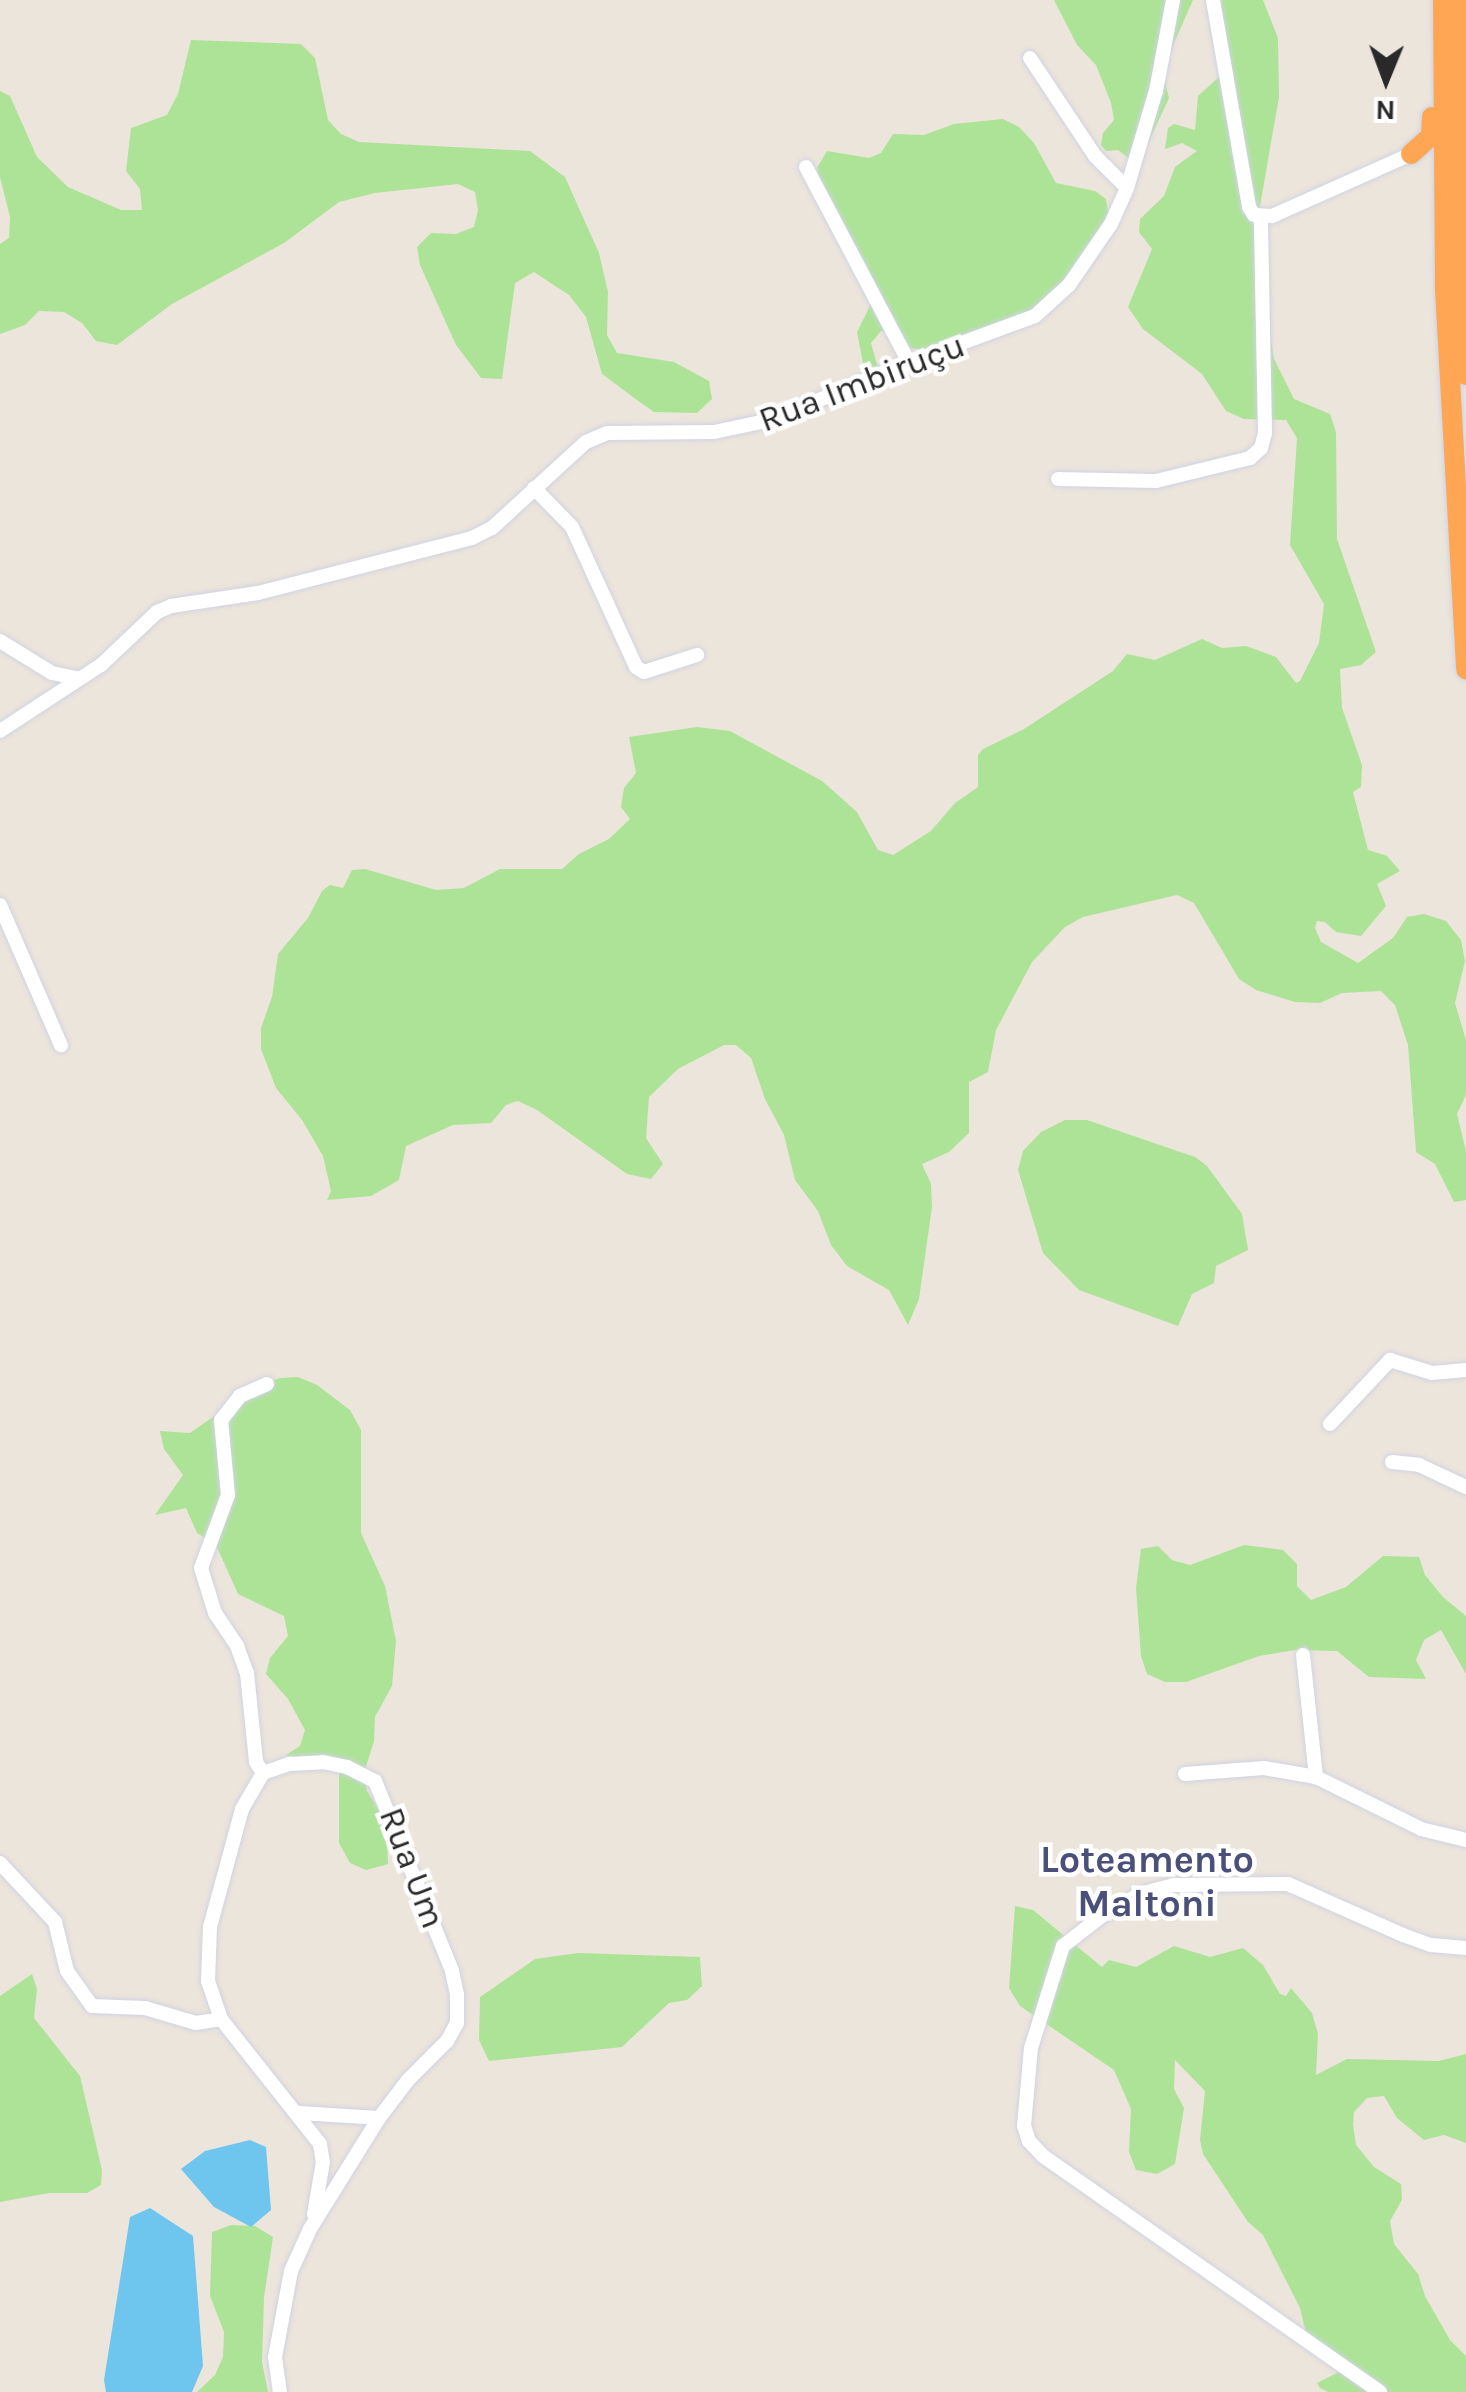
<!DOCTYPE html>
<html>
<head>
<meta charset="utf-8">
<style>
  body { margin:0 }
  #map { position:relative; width:1466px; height:2392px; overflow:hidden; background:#ece5db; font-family:Karla,sans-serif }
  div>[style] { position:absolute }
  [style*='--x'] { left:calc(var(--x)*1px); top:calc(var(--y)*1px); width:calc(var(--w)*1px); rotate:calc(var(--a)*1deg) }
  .green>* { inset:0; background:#ade397 }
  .water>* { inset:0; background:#6ec6ee }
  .roads { filter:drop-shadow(0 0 2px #d0d3e2) drop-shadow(0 0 2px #d0d3e2) }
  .minor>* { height:14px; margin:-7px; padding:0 7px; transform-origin:7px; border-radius:7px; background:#fff }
  .highway>* { height:20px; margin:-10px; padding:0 10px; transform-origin:10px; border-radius:10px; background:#fea654 }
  span { translate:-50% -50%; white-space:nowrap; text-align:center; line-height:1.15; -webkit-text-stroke:9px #fff; paint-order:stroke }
  .street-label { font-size:35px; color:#292929 }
  .neighbourhood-label { font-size:38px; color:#4a507a; font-weight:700 }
  .north { position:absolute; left:1336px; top:30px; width:100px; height:100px; -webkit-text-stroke:8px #fff; paint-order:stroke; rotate:181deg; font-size:28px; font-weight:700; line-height:40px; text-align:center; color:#292929 }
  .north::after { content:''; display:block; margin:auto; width:35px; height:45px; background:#292929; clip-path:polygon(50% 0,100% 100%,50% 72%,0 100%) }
</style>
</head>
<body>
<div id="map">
  <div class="green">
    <div style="clip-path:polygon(1054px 0,1193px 0,1162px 70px,1169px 98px,1138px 165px,1118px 150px,1106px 151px,1101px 145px,1103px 133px,1114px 120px,1111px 103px,1096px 65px,1077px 45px)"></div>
    <div style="clip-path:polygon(1219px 0,1263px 0,1278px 38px,1279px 97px,1257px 223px,1269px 280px,1271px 341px,1274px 359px,1294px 399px,1330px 414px,1336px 432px,1337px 539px,1376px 652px,1361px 665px,1340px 669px,1342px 708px,1362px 765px,1361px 787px,1353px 792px,1368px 850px,1387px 856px,1400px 871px,1377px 884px,1386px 906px,1361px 936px,1336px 932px,1325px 922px,1317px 921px,1315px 928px,1321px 942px,1358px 963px,1393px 938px,1407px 917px,1424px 914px,1446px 921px,1461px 940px,1465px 961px,1455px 1003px,1466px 1040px,1466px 1095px,1457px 1114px,1466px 1151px,1466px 1200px,1454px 1202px,1435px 1164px,1416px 1152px,1408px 1045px,1395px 1005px,1381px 991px,1342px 993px,1320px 1003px,1295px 1002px,1256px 990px,1239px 979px,1194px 903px,1177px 895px,1083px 917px,1065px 927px,1032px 962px,996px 1030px,988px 1072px,969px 1082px,969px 1133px,949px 1152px,922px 1164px,931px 1184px,932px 1207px,919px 1299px,908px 1325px,889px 1290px,847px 1266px,831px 1245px,818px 1211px,795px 1180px,784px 1135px,765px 1099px,751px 1058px,736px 1045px,724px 1045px,678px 1069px,649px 1097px,646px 1138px,663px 1164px,651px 1179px,627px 1174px,537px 1110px,518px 1101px,506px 1105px,491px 1123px,453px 1125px,406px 1146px,399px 1180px,371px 1196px,327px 1200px,331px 1191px,323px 1156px,302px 1120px,276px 1088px,261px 1049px,261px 1028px,272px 997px,278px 954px,308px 918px,322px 891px,330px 885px,343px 888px,352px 870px,365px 869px,436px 890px,464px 888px,500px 869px,562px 869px,579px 854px,609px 839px,630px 819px,621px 807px,624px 788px,636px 773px,629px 737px,697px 727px,730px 731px,822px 781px,857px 812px,878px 850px,893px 855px,931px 831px,955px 803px,978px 787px,978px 755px,983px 749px,1024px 729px,1113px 671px,1127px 654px,1155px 660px,1202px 639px,1222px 648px,1246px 646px,1276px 657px,1296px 683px,1300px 681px,1319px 643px,1324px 604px,1290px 545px,1297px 438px,1286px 420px,1244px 419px,1226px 411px,1202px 374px,1143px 329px,1128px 307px,1152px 249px,1139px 232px,1140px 219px,1164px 196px,1175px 167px,1197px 151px,1182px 143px,1165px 149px,1168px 128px,1174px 124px,1195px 130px,1198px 96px,1219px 77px)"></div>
    <div style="clip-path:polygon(191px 40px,301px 44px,315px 58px,328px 120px,341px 134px,359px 142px,530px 151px,565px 177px,599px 253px,608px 292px,607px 335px,617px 353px,674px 362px,709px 381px,712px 399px,697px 413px,654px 412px,637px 400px,602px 374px,586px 317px,569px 295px,534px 272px,515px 283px,502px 379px,481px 378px,456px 345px,420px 265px,417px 247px,431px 233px,456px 234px,474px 227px,478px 210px,475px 192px,458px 184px,375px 193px,339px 202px,284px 243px,172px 304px,117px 345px,96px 341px,82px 323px,64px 312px,39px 311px,25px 325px,0 334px,0 244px,9px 238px,10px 217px,0 177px,0 91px,10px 96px,37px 157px,68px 187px,121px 210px,142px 210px,140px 189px,126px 171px,131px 128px,167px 115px,178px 94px)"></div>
    <div style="clip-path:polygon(1003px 119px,1019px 127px,1034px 143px,1056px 183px,1095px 191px,1106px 199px,1109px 219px,1051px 303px,928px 350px,909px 348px,893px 333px,881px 331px,871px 343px,878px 368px,865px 373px,857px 332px,872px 302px,819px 185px,817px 168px,827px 151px,869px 158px,881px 153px,893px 134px,924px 135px,954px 124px)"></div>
    <div style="clip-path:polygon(1065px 1120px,1087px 1120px,1195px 1157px,1207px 1166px,1242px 1214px,1248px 1250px,1216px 1266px,1214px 1283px,1192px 1294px,1178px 1326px,1079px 1290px,1043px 1253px,1018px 1170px,1023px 1151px,1041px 1132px)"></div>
    <div style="clip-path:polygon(298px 1377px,317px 1385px,350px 1410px,361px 1430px,361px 1533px,385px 1586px,396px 1641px,392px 1686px,375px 1717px,374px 1741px,364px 1773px,367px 1791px,386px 1821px,388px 1864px,366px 1870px,350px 1863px,339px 1843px,339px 1767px,316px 1766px,286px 1755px,300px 1746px,305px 1730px,288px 1699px,266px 1674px,270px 1658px,288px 1636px,284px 1616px,238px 1594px,216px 1545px,197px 1533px,186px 1508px,155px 1515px,183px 1475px,164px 1449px,160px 1431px,190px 1433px,256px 1387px,280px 1378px)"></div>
    <div style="clip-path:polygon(1244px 1545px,1283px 1550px,1297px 1564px,1297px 1586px,1311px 1600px,1346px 1587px,1383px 1556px,1419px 1557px,1425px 1575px,1443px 1597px,1466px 1616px,1466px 1674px,1441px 1630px,1424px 1640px,1416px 1660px,1426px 1679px,1369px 1677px,1337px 1651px,1295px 1650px,1259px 1656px,1186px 1682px,1165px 1682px,1147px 1674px,1141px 1656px,1136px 1588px,1141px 1549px,1158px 1546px,1172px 1560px,1190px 1565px)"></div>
    <div style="clip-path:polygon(1015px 1906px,1033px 1910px,1102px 1967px,1109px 1960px,1136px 1967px,1174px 1946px,1210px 1957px,1243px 1948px,1263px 1965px,1280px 1994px,1286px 1996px,1291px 1988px,1312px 2013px,1318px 2034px,1316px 2075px,1347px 2059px,1439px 2061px,1466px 2054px,1466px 2143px,1444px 2135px,1424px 2140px,1397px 2118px,1384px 2096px,1367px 2098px,1354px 2112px,1353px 2124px,1356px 2145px,1374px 2167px,1401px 2184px,1402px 2200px,1390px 2221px,1394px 2244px,1418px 2274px,1425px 2296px,1450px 2340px,1466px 2356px,1466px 2392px,1328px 2392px,1320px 2388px,1317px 2383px,1341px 2371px,1306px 2333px,1300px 2308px,1263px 2235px,1248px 2222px,1203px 2154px,1200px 2140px,1205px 2091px,1175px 2060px,1174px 2089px,1184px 2108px,1175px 2164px,1157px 2174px,1136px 2170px,1129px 2152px,1131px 2109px,1114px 2070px,1020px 2006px,1009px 1988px)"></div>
    <div style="clip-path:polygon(578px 1953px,700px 1957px,702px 1986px,687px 2000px,669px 2003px,622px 2047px,489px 2061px,479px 2040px,480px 1997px,535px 1959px)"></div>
    <div style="clip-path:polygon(32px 1974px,37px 1989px,34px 2018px,80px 2076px,102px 2170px,101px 2185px,87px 2193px,49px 2193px,0 2202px,0 1996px)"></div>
    <div style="clip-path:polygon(231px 2225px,255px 2226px,273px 2237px,264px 2298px,262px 2362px,268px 2392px,197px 2392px,215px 2375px,223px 2357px,224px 2332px,210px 2296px,212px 2232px)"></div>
  </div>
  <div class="water">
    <div style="clip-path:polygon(250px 2140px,266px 2147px,271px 2210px,251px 2227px,214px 2207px,181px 2169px,205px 2151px)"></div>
    <div style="clip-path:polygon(150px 2208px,193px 2236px,203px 2366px,192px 2392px,106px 2392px,104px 2380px,130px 2217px)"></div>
  </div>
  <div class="roads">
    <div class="minor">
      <div style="--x:1213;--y:0;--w:210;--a:80.1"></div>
      <div style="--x:1249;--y:207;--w:9;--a:58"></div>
      <div style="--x:1254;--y:215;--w:18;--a:3"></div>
      <div style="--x:1272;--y:216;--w:152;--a:-24"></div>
      <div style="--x:1030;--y:58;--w:118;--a:56.4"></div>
      <div style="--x:1095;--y:156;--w:45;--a:45"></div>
      <div style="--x:806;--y:167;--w:221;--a:62.2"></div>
      <div style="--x:1058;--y:479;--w:98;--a:1.2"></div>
      <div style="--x:1156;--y:481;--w:97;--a:-13.7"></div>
      <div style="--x:1250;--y:458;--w:15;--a:-42"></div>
      <div style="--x:1261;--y:448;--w:16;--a:-75"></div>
      <div style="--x:1265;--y:433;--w:215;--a:-91.1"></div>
      <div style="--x:534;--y:488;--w:54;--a:45.7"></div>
      <div style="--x:572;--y:527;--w:154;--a:65.4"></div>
      <div style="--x:636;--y:667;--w:9;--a:32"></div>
      <div style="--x:644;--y:672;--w:56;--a:-17.8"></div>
      <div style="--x:0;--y:641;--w:61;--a:31.6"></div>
      <div style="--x:52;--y:673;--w:25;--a:12"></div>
      <div style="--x:0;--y:731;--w:121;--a:-33.2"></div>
      <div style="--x:101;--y:665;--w:77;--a:-43.4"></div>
      <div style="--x:157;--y:612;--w:15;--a:-23"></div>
      <div style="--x:171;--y:606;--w:88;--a:-8.5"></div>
      <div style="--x:258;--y:593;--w:221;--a:-14.4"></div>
      <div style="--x:472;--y:538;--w:22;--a:-27"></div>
      <div style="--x:492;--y:528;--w:127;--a:-42.5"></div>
      <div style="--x:586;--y:442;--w:23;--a:-23"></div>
      <div style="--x:607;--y:433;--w:107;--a:-0.5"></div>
      <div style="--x:714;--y:432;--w:62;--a:-12"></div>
      <div style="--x:775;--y:419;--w:126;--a:-23.3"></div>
      <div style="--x:891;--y:369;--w:153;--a:-20.2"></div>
      <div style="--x:1035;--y:316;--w:46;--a:-42.4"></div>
      <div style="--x:1069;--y:285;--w:74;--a:-55.5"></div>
      <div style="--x:1111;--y:224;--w:39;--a:-66"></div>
      <div style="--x:1127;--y:188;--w:101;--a:-73.4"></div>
      <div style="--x:1156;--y:91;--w:93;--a:-79.4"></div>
      <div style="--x:0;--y:905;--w:153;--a:66.5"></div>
      <div style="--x:267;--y:1384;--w:30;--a:156"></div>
      <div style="--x:240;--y:1396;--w:31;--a:128"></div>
      <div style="--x:221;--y:1420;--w:75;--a:84.7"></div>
      <div style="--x:228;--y:1495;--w:78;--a:110.3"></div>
      <div style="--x:201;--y:1568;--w:47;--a:72.7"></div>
      <div style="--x:215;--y:1613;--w:40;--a:56"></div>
      <div style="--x:237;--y:1646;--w:29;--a:70"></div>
      <div style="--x:247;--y:1673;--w:89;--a:84.2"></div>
      <div style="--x:256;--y:1762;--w:13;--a:58"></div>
      <div style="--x:263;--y:1773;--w:28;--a:-19"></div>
      <div style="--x:289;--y:1764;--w:34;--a:-3"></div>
      <div style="--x:323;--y:1762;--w:25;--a:12"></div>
      <div style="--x:347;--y:1767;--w:31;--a:27"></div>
      <div style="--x:375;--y:1781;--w:205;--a:67.9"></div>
      <div style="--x:452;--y:1971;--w:24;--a:78"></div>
      <div style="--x:457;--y:1994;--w:29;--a:90"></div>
      <div style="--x:457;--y:2023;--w:21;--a:119"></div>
      <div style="--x:447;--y:2041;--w:55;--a:135"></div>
      <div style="--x:408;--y:2080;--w:48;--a:127.3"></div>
      <div style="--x:379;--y:2118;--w:131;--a:121.9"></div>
      <div style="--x:310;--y:2229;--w:46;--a:114.3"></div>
      <div style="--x:291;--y:2271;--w:87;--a:100.5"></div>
      <div style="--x:275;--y:2357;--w:35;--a:82"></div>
      <div style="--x:1330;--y:1424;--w:88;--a:-46.8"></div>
      <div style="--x:1390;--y:1360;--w:44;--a:17.2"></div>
      <div style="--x:1432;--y:1373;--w:34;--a:-5"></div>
      <div style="--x:1392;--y:1462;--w:27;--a:6"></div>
      <div style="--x:1419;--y:1465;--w:52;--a:25.1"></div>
      <div style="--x:1303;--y:1655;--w:123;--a:83.9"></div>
      <div style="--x:1185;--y:1774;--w:79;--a:-4.3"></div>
      <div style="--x:1264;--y:1768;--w:53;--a:9.8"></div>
      <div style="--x:1316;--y:1777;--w:117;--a:26.3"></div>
      <div style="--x:1421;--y:1829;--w:46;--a:13.7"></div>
      <div style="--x:0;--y:1863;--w:81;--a:47"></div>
      <div style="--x:55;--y:1922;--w:50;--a:76.2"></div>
      <div style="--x:67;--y:1971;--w:43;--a:54.5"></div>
      <div style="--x:92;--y:2006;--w:53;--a:2.2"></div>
      <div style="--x:145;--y:2008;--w:53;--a:16.4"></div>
      <div style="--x:196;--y:2023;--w:25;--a:-9"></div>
      <div style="--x:221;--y:2019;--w:159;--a:51.6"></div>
      <div style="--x:320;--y:2144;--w:18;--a:81"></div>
      <div style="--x:323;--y:2162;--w:53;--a:99.8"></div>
      <div style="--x:221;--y:2019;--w:40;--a:-108.9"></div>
      <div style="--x:208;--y:1981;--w:54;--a:-87.9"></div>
      <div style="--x:210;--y:1927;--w:122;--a:-74.8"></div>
      <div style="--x:242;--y:1809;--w:42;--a:-59.7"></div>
      <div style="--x:298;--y:2113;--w:81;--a:3.5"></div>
      <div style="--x:1380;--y:2392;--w:411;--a:-145"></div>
      <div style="--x:1043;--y:2156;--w:21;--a:-133"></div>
      <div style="--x:1029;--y:2141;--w:16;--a:-108"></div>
      <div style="--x:1024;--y:2126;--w:78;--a:-84.9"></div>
      <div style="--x:1031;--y:2048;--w:107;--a:-72.6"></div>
      <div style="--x:1063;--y:1946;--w:51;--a:-37.8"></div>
      <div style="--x:1103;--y:1915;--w:43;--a:-29.6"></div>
      <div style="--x:1140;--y:1894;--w:34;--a:-15"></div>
      <div style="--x:1173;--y:1885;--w:115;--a:-0.5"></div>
      <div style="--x:1288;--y:1884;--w:126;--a:23.9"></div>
      <div style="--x:1403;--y:1935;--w:30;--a:20"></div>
      <div style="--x:1431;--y:1945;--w:35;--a:5"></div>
    </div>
    <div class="highway">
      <div style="--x:1443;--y:0;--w:290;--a:89.6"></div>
      <div style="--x:1445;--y:290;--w:380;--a:86.8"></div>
      <div style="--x:1462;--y:0;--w:213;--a:90.5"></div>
      <div style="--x:1460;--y:213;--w:162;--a:87.9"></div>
      <div style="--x:1411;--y:154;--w:27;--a:-42"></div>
      <div style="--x:1431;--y:136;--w:19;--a:-87"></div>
    </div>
  </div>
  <div class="street-label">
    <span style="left:862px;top:383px;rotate:-21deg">Rua Imbiruçu</span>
    <span style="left:412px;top:1868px;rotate:69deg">Rua Um</span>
  </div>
  <div class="neighbourhood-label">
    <span style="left:1147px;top:1882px">Loteamento<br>Maltoni</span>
  </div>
  <div class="north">N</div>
</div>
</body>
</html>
